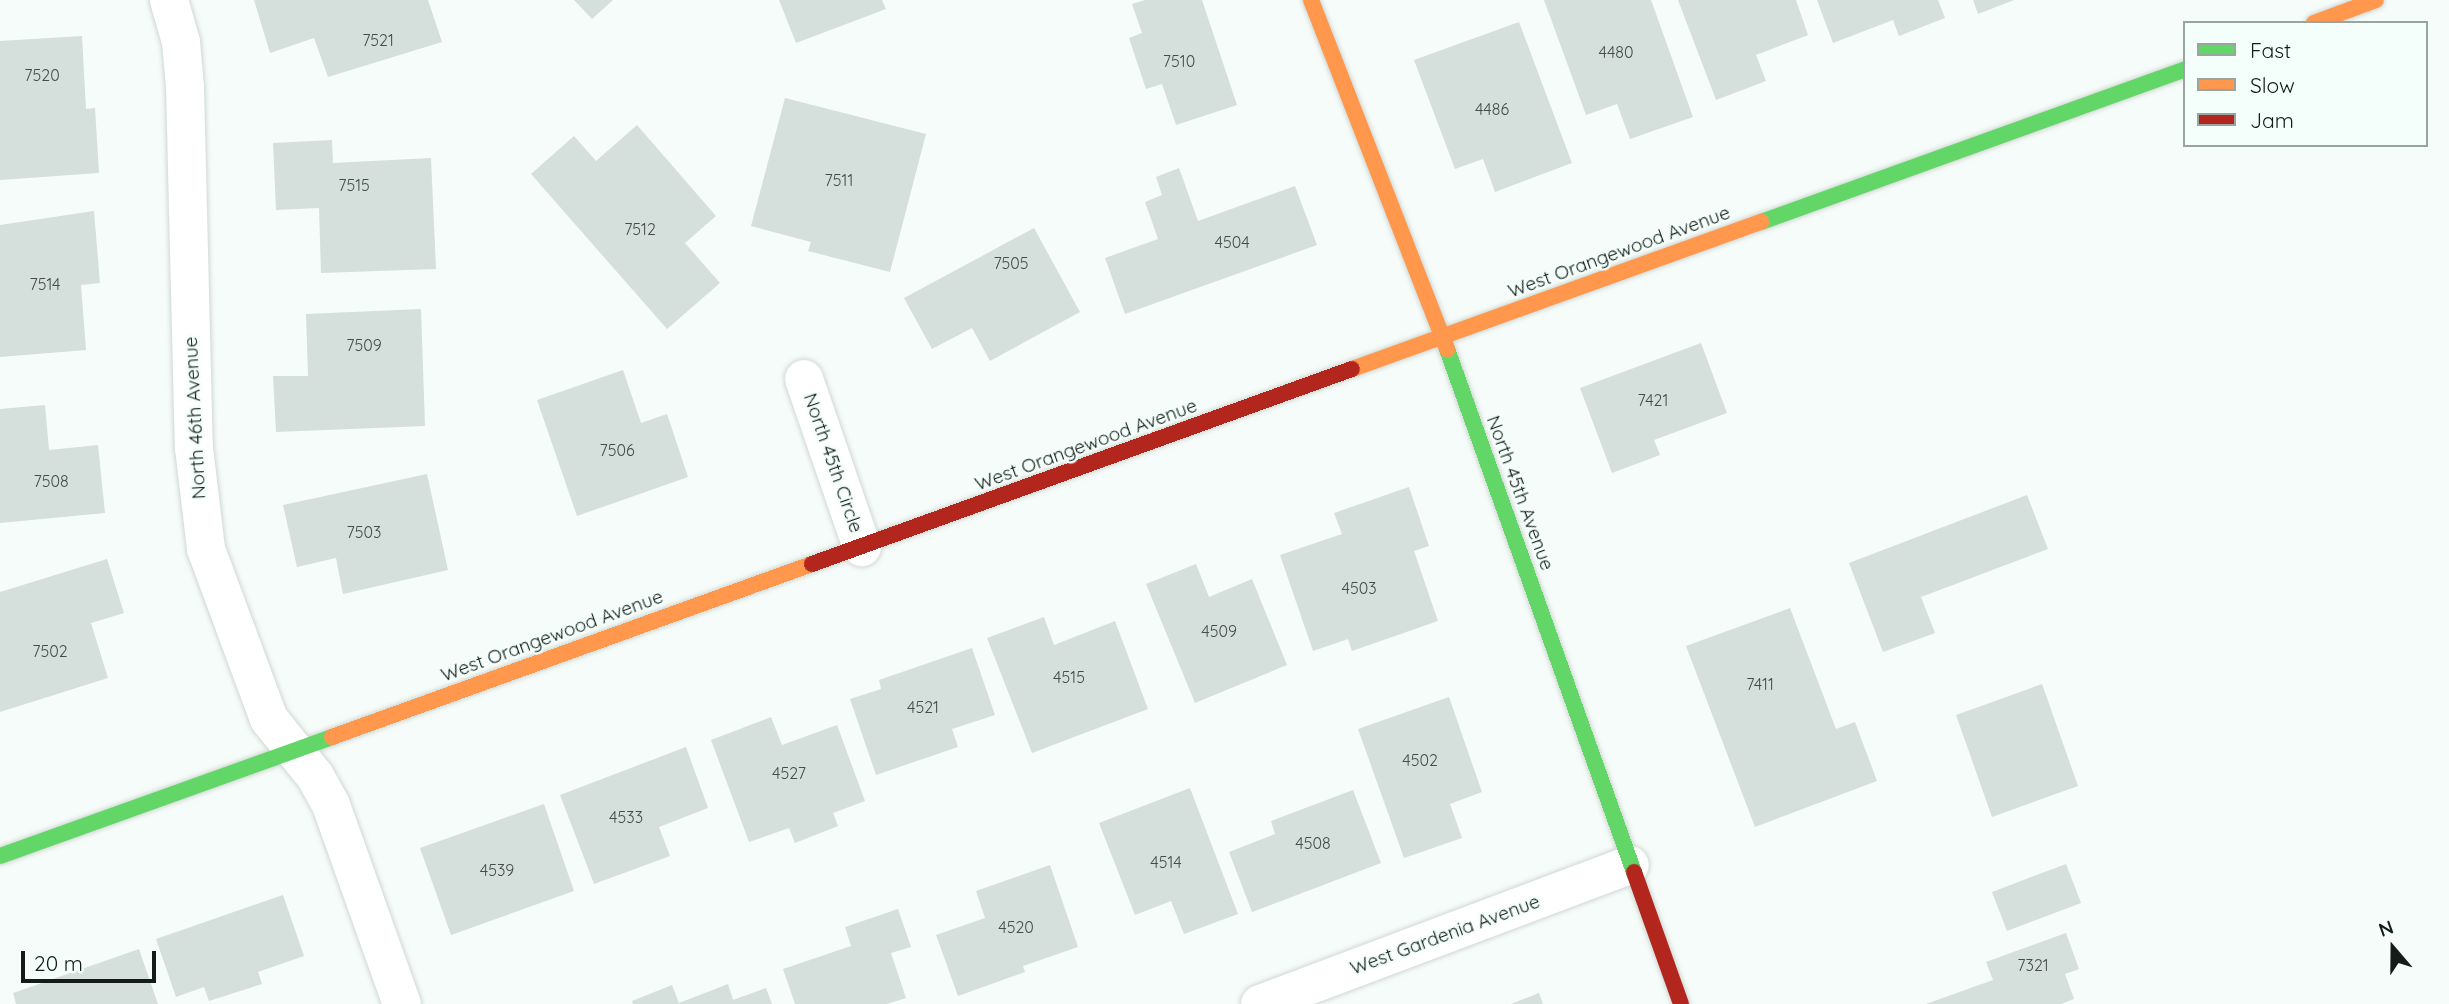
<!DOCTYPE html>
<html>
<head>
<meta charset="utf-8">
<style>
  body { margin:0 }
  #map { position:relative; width:2449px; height:1004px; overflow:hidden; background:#f6fcf9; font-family:Quicksand,sans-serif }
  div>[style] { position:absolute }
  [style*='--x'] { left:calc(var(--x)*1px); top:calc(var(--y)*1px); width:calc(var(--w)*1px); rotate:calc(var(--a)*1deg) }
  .building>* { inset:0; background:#d5dfdb }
  .roads { filter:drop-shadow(0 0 2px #d0d8d4) drop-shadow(0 0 2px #d0d8d4) }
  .street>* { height:38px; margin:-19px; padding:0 19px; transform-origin:19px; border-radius:19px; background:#fefffe }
  .fast>* { height:16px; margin:-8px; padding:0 8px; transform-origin:8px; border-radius:8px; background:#63d668 }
  .slow>* { height:16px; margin:-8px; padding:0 8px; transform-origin:8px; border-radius:8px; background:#ff974d }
  .jam>* { height:16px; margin:-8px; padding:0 8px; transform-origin:8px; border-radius:8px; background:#b3261e }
  span { translate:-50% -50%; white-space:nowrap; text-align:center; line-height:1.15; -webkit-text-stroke:5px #f4fefa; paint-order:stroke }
  .number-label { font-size:16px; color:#444d49 }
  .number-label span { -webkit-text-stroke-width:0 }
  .street-label { font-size:19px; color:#131c18 }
  .legend { position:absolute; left:2183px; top:21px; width:245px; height:126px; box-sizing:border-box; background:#f4fefa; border:2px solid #9aa4a0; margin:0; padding:9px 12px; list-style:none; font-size:21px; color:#131c18 }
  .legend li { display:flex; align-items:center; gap:14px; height:35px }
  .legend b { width:35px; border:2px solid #9aa4a0 }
  .north { position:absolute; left:2358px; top:913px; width:70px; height:70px; -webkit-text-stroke:5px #f4fefa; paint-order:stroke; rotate:340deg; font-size:19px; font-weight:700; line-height:28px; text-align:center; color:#131c18 }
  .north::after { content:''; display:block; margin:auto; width:24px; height:32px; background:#131c18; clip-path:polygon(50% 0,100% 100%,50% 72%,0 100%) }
  .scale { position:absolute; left:21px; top:951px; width:135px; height:32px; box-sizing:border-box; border:4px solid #131c18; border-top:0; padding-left:9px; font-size:21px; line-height:24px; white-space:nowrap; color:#131c18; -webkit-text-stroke:5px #f4fefa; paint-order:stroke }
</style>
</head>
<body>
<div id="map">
  <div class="building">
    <div style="clip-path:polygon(254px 0,428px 0,442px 42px,328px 77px,314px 38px,270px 53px)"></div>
    <div style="clip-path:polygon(574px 0,613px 0,592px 19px)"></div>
    <div style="clip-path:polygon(779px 0,882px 0,886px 9px,796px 43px)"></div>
    <div style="clip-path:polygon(1145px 0,1202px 0,1237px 105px,1176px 125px,1162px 84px,1146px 89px,1129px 38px,1142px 33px,1132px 4px)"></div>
    <div style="clip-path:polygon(1544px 0,1651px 0,1693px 117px,1630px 139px,1617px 104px,1586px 115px)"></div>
    <div style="clip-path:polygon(1678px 0,1796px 0,1808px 35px,1756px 55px,1766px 81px,1716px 100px)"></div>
    <div style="clip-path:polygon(1817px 0,1938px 0,1945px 18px,1899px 36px,1893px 20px,1833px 43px)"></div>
    <div style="clip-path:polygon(1973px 0,2014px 0,1978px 14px)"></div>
    <div style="clip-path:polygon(1519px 22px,1572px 163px,1495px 192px,1483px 159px,1455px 169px,1414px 60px)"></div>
    <div style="clip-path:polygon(82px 36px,86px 109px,95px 108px,99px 173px,0 180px,0 41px)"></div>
    <div style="clip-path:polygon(785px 98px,926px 134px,890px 272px,808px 251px,811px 242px,751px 226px)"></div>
    <div style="clip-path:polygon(637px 125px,716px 216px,685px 243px,720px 283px,667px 329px,531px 174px,574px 136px,596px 161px)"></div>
    <div style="clip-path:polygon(332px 140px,333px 163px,431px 158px,436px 269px,321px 273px,319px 208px,276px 210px,273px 143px)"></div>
    <div style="clip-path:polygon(1179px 168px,1198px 221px,1295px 186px,1317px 245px,1125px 314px,1105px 258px,1158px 239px,1145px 202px,1162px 195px,1156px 177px)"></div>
    <div style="clip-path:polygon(94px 211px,100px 283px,81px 285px,86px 350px,0 357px,0 225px)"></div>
    <div style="clip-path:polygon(1034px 228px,1080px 312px,990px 361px,972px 328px,932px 349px,904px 298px)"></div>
    <div style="clip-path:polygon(421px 309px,425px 426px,276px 432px,273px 376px,308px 376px,306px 314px)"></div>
    <div style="clip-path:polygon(1701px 343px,1727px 413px,1654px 440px,1660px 455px,1612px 473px,1580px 388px)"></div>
    <div style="clip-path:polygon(623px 370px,641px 423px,667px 414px,688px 477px,577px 516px,537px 400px)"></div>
    <div style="clip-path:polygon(45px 405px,49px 450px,98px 445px,105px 513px,0 523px,0 409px)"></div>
    <div style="clip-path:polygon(427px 474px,448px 570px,343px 594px,336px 558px,297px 567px,283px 505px)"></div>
    <div style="clip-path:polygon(1409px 487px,1429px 546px,1414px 551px,1438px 621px,1352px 651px,1348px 639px,1313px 651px,1280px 555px,1342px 534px,1334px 513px)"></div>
    <div style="clip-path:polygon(2027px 495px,2048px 549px,1921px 597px,1935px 633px,1883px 652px,1849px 563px)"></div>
    <div style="clip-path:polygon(107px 559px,124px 613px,91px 623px,108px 678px,0 712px,0 592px)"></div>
    <div style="clip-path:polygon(1196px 564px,1209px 597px,1252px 579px,1287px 665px,1195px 703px,1146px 584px)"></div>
    <div style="clip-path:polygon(1790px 608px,1836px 729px,1855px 722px,1877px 781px,1755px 827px,1686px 646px)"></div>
    <div style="clip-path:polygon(1044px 617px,1054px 645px,1115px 621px,1148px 709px,1032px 753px,987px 638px)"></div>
    <div style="clip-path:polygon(972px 648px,995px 715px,952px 729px,958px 747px,876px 775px,850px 699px,881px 689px,879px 680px)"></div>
    <div style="clip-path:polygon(2042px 684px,2078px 786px,1992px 817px,1956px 715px)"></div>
    <div style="clip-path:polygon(1449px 697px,1482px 792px,1450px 804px,1462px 838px,1404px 858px,1358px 729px)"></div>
    <div style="clip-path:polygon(771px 717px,782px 745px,837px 725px,865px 801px,833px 813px,838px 826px,795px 843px,789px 828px,749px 842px,711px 740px)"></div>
    <div style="clip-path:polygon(686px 747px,708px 808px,659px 827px,670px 856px,594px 884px,560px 795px)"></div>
    <div style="clip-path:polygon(1190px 788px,1238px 914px,1184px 934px,1171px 901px,1135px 915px,1099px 823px)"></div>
    <div style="clip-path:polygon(1353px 790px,1381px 863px,1252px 912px,1229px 852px,1275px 834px,1271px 821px)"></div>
    <div style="clip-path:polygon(544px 804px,574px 891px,451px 935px,420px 848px)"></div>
    <div style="clip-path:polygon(2066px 864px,2081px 903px,2007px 931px,1992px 892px)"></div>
    <div style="clip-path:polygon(1050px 865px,1078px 947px,1023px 966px,1025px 972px,958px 996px,936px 935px,985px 918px,976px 891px)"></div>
    <div style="clip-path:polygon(283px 895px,304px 956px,258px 972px,262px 984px,209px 1001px,204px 987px,176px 997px,156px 939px)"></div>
    <div style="clip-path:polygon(898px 909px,911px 947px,891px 953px,906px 998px,887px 1004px,795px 1004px,783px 969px,851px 946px,845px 927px)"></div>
    <div style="clip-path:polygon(2066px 933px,2079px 969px,2065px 974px,2074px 999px,2061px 1004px,1926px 1004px,1993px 980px,1986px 962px)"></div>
    <div style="clip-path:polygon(139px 949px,158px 1004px,16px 1004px,13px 993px)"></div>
    <div style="clip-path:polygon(728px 984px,733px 1000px,766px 988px,772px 1004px,633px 1004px,632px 1001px,672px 985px,679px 1003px)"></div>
    <div style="clip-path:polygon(1539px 993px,1543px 1004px,1511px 1004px)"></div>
  </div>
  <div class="roads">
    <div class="street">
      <div style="--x:169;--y:0;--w:44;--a:74.1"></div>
      <div style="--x:181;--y:42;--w:45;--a:84.9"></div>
      <div style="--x:185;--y:87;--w:361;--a:88.6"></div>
      <div style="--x:194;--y:448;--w:102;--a:83.2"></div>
      <div style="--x:206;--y:549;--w:181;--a:69.7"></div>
      <div style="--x:269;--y:719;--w:73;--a:51.1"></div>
      <div style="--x:315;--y:776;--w:33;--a:61"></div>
      <div style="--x:331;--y:805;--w:211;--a:70.4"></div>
      <div style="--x:804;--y:379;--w:178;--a:71"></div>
      <div style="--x:1260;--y:1004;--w:395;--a:-20.6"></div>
    </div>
    <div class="fast">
      <div style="--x:1761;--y:222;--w:451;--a:-19.8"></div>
      <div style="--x:1447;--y:349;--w:555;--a:70.33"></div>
      <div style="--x:0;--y:856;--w:353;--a:-19.7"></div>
    </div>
    <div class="slow">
      <div style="--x:1311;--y:0;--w:375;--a:68.7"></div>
      <div style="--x:2314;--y:23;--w:66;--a:-20.4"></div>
      <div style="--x:1352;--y:369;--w:435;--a:-19.8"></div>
      <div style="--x:332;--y:737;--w:510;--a:-19.82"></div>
    </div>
    <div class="jam">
      <div style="--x:812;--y:564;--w:574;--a:-19.86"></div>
      <div style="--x:1634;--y:872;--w:140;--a:70.4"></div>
    </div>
  </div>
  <div class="number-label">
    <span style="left:378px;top:40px">7521</span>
    <span style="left:1616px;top:52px">4480</span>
    <span style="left:1179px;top:61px">7510</span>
    <span style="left:42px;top:75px">7520</span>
    <span style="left:1492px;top:109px">4486</span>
    <span style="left:839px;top:180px">7511</span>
    <span style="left:354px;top:185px">7515</span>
    <span style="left:640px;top:229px">7512</span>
    <span style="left:1232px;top:242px">4504</span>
    <span style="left:1011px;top:263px">7505</span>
    <span style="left:45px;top:284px">7514</span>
    <span style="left:364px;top:345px">7509</span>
    <span style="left:1653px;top:400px">7421</span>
    <span style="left:617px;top:450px">7506</span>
    <span style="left:51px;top:481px">7508</span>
    <span style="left:364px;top:532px">7503</span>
    <span style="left:1359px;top:588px">4503</span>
    <span style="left:1219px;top:631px">4509</span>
    <span style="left:50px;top:651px">7502</span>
    <span style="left:1069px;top:677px">4515</span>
    <span style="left:1760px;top:684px">7411</span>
    <span style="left:923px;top:707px">4521</span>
    <span style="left:1420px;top:760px">4502</span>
    <span style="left:789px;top:773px">4527</span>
    <span style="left:626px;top:817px">4533</span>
    <span style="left:1313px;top:843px">4508</span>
    <span style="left:1166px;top:862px">4514</span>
    <span style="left:497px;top:870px">4539</span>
    <span style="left:1016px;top:927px">4520</span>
    <span style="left:2033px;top:965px">7321</span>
  </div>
  <div class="street-label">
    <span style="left:1619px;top:252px;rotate:-20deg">West Orangewood Avenue</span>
    <span style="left:195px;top:418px;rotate:-93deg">North 46th Avenue</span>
    <span style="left:1086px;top:445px;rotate:-20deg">West Orangewood Avenue</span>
    <span style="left:833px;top:463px;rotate:71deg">North 45th Circle</span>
    <span style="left:1520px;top:493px;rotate:70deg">North 45th Avenue</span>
    <span style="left:552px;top:636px;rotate:-20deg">West Orangewood Avenue</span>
    <span style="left:1445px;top:935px;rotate:-20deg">West Gardenia Avenue</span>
  </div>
  <ul class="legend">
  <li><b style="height:9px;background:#63d668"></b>Fast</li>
  <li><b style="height:9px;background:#ff974d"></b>Slow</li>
  <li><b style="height:9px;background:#b3261e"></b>Jam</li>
  </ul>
  <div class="north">N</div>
  <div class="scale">20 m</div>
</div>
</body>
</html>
